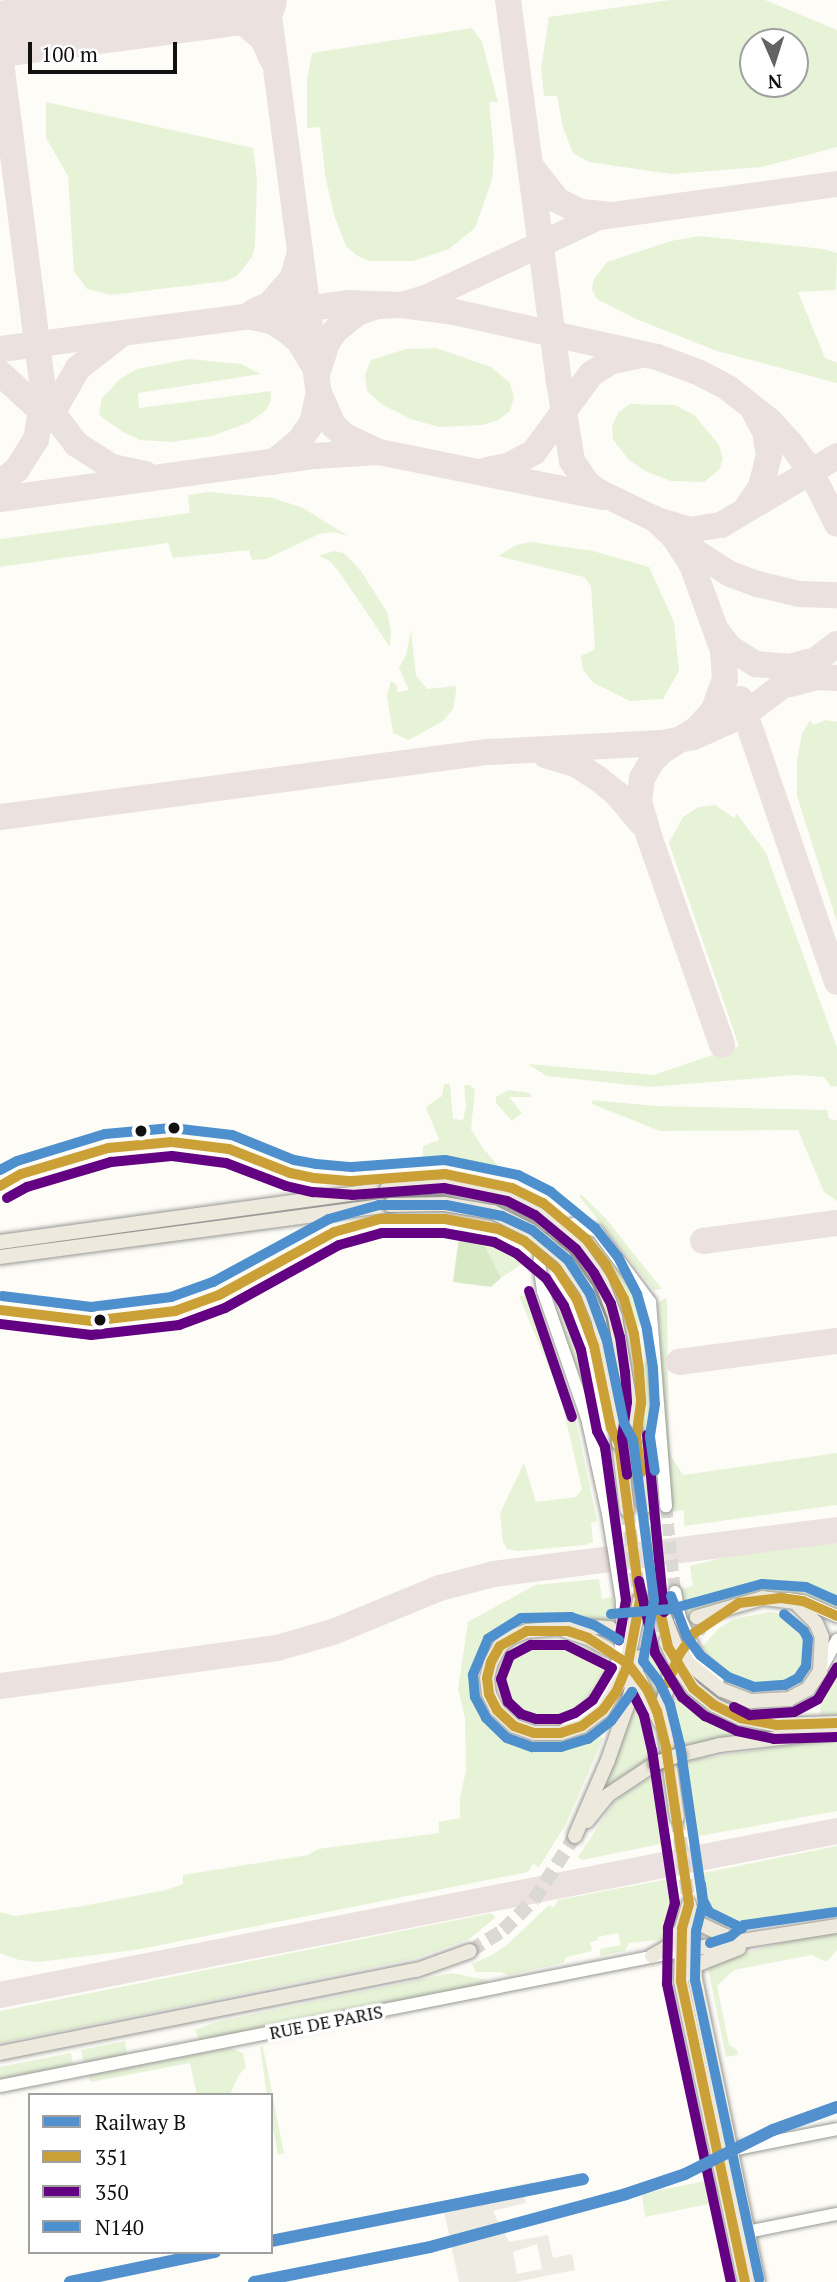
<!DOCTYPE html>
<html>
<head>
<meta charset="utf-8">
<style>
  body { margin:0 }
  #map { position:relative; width:837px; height:2282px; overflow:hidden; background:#fdfcf7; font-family:"PT Serif",serif }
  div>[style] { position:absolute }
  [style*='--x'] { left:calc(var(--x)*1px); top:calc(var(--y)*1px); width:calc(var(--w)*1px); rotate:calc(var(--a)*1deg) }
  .green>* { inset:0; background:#e7f3d7 }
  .forest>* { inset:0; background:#d8eac5 }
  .plaza>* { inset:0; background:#edebe2 }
  .taxiway>* { height:26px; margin:-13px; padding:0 13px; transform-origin:13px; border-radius:13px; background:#ebe1df }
  .runway>* { height:66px; margin:-33px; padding:0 33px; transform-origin:33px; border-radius:33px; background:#ebe1df }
  .minor-tunnel>* { height:12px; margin-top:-6px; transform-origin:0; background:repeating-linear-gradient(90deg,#dad9d4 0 12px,transparent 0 18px) }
  .major-tunnel>* { height:14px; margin-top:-7px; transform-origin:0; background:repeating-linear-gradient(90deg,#dad9d4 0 14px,transparent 0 21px) }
  .roads { filter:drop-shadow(0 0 2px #979795) drop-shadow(0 0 2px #979795) }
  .minor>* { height:12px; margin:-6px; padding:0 6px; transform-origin:6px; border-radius:6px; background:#fffffe }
  .major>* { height:14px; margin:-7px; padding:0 7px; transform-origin:7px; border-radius:7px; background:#ede9dc }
  .bridges { filter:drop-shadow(0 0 2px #858482) drop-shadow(0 0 2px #858482) }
  .major-bridge>* { height:14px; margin:-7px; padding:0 7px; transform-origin:7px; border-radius:7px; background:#ede9dc }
  .bus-1>* { height:10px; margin:-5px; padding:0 5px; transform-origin:5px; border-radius:5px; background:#cba037 }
  .bus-2>* { height:10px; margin:-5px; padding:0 5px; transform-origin:5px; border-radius:5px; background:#640082 }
  .bus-3>* { height:10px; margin:-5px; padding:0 5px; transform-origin:5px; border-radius:5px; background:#4d90cd }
  .rail-1>* { height:12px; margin:-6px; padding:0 6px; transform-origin:6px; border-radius:6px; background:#5291ce }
  .dots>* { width:19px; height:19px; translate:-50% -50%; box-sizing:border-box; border:4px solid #fff; border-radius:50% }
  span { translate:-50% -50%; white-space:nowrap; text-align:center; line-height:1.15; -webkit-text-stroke:7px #fff; paint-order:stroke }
  .street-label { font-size:18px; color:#111 }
  .legend { position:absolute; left:28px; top:2093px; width:245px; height:161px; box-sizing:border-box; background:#fff; border:2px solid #a0a0a0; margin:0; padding:9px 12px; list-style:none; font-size:21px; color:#111 }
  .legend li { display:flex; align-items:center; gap:14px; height:35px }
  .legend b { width:35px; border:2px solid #a0a0a0 }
  .north { position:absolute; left:739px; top:28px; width:70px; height:70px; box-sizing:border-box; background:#fff; border:2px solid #a0a0a0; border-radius:50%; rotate:177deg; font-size:19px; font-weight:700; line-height:28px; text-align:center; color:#111 }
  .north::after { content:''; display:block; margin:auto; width:24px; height:32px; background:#646362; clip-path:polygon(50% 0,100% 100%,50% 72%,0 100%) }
  .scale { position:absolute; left:28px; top:42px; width:149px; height:32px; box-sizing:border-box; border:4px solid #111; border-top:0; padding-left:9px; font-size:21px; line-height:24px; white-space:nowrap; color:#111; -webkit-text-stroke:5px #fff; paint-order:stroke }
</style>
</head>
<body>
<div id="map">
  <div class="green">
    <div style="clip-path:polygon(evenodd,670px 0,765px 0,837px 30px,837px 147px,762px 167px,671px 174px,589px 162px,573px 153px,563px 128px,557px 96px,544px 96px,541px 70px,549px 17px,670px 0,795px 42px,795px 84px,753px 84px,753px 42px,795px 42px)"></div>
    <div style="clip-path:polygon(472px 28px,482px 42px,498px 102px,489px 102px,494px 154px,492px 180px,475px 228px,449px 249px,413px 261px,369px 261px,356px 255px,346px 246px,334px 215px,325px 175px,320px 127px,307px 128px,307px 79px,312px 53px)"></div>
    <div style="clip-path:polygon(46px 102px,253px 148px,257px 180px,255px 245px,252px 257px,237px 276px,226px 281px,111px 295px,87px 289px,74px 271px,68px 176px,46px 138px)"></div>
    <div style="clip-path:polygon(700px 236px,823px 249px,837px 253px,836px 290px,798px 292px,825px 358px,837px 363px,837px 383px,717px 351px,636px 319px,597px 299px,592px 289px,594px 279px,607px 262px,671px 241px)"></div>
    <div style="clip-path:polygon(436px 348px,491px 367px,510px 383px,514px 397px,510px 411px,498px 420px,483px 425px,439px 427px,411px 419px,383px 405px,367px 391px,365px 375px,371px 360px,406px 349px)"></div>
    <div style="clip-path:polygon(189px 359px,241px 364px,261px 374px,138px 393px,139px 408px,271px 391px,271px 401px,265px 411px,250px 422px,212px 436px,172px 442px,140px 440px,123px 432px,99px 415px,102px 398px,120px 379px,137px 369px)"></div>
    <div style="clip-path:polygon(630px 404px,675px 405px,694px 415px,719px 445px,723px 459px,719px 470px,704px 482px,671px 481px,645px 471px,628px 459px,613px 439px,612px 425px,619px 412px)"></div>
    <div style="clip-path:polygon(210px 492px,273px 498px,303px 508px,348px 536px,334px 532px,319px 534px,266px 559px,252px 560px,249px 550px,173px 558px,168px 543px,0 567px,0 539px,190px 513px,188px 495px)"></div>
    <div style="clip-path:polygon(531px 542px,593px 551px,649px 567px,674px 622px,679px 671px,663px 699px,630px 701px,594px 683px,583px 670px,581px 656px,595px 649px,591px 586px,584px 577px,498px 556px,516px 545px)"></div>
    <div style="clip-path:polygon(334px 551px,344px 553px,361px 571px,387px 612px,391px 631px,390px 647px,340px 573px,330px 561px,319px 556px)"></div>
    <div style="clip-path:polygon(411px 630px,416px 675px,427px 689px,456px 686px,456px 691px,453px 709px,443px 721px,409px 740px,393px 733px,387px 696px,391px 681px,397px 685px,397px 692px,409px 690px,399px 668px,406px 655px)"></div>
    <div style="clip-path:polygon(810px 720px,813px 725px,826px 720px,837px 722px,837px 922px,797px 796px,797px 760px,802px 734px)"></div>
    <div style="clip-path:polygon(715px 805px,734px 818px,737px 814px,766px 853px,837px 1048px,837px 1086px,831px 1087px,824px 1077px,796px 1075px,650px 1087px,547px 1076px,528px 1064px,654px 1075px,739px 1046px,669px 843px,683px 817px,699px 807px)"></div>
    <div style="clip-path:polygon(444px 1084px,450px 1084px,453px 1119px,463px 1120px,466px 1107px,464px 1085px,470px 1085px,475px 1090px,471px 1129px,482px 1147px,507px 1176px,467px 1162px,423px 1157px,423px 1146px,439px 1140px,426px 1107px,442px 1096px)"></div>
    <div style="clip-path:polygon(508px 1090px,530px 1093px,531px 1097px,509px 1097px,522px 1113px,512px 1121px,496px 1103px,496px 1097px)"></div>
    <div style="clip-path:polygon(592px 1100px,656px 1106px,827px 1110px,829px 1119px,837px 1120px,837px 1201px,824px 1192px,798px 1130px,660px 1131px,592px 1104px)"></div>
    <div style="clip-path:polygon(582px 1195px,606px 1219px,662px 1289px,654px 1290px,579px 1196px)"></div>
    <div style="clip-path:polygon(470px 1232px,501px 1239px,522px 1264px,501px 1278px,486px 1248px)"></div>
    <div style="clip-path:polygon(595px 1238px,643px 1299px,648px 1315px,637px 1329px,625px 1290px)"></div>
    <div style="clip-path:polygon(548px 1272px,568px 1300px,586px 1349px,617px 1518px,612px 1518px,594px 1430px,546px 1282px)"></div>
    <div style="clip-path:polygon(527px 1295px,536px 1298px,571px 1397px,597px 1521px,591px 1523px,593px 1542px,585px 1545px,518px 1551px,507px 1549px,503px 1542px,500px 1513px,524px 1463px,536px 1502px,576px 1497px,582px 1489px,560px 1394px,519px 1296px)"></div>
    <div style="clip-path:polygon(665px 1298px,667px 1300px,669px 1440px,671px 1456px,683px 1475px,837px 1453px,837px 1505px,684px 1526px,684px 1510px,671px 1512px,658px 1303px)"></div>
    <div style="clip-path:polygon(650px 1357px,653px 1469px,659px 1513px,654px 1514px,638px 1367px)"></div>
    <div style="clip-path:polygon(828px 1531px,837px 1540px,837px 1611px,804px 1597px,783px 1593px,738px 1597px,683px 1614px,678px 1590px,693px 1586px,690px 1566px)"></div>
    <div style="clip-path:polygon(599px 1579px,602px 1599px,613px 1597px,615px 1624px,507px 1632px,493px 1641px,478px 1674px,485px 1710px,498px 1725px,519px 1738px,567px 1741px,590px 1729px,598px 1731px,603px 1739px,566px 1824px,539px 1867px,533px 1864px,528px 1872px,135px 1950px,38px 1962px,19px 1960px,0 1953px,0 1912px,15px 1916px,83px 1906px,166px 1890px,183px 1884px,183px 1875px,308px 1855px,318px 1849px,439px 1833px,439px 1822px,460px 1818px,460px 1797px,466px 1771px,465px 1718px,458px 1689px,468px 1622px,535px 1585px)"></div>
    <div style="clip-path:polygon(646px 1601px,669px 1669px,658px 1702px,641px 1673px)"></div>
    <div style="clip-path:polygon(769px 1612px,777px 1613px,800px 1625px,809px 1636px,811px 1648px,810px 1662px,802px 1677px,793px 1685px,767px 1692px,729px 1680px,715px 1668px,702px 1647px,719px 1628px,734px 1619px)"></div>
    <div style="clip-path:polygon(566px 1641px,597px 1652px,607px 1661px,601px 1681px,586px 1702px,569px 1713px,548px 1720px,528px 1718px,513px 1710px,503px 1697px,500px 1686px,508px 1658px,523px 1647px)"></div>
    <div style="clip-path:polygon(837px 1665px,837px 1715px,820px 1716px,821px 1694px,829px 1686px)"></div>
    <div style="clip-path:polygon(680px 1683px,707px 1709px,733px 1724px,764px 1735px,674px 1751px,671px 1722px,675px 1693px)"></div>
    <div style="clip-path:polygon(636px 1688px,651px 1714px,657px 1757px,596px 1800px)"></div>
    <div style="clip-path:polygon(837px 1739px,837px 1811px,688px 1838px,677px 1765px,702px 1758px)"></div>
    <div style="clip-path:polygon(662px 1772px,670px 1842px,582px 1860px,578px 1857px,613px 1804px,626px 1792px)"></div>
    <div style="clip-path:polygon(837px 1846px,837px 1915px,766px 1919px,721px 1928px,701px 1918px,693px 1875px)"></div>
    <div style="clip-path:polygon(668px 1879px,675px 1879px,679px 1913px,674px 1929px,664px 1939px,629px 1943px,625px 1951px,600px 1956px,600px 1949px,621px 1945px,618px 1933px,598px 1937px,598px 1940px,590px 1942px,592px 1951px,567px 1957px,563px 1963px,508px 1975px,500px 1972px,476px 1972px,472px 1964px,492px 1955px,508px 1944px,549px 1905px,554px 1908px,558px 1900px)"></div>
    <div style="clip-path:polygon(492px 1913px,495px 1918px,469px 1939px,413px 1959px,0 2043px,0 2011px)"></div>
    <div style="clip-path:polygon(837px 1932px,837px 1950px,826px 1962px,812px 1955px,734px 1970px,717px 1986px,729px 2045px,737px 2050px,738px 2055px,726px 2057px,707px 1963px,813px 1935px)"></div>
    <div style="clip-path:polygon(452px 1973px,487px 1980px,489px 1984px,200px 2041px,195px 2030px,216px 2022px)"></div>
    <div style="clip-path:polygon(125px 2041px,127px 2055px,84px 2064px,81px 2050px)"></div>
    <div style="clip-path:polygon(260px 2047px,263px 2047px,284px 2153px,278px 2155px,271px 2118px,271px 2095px,267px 2095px)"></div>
    <div style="clip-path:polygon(230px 2048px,243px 2053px,246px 2067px,238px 2076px,230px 2095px,197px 2095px,190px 2063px,91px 2082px,89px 2078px,90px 2075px)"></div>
    <div style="clip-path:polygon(71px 2053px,73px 2065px,0 2079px,0 2067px)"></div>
    <div style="clip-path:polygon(719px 2178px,723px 2201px,645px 2217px,642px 2194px)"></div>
  </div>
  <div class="forest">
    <div style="clip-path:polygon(460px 1230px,470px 1232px,486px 1248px,501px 1278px,491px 1287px,453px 1282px)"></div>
  </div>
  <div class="plaza">
    <div style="clip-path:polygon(evenodd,533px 2182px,534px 2191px,524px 2193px,526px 2203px,493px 2211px,509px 2242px,548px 2235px,553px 2258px,572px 2254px,575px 2270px,515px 2282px,459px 2282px,442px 2202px,533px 2182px,537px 2244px,542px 2269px,517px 2274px,513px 2252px,537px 2244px)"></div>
  </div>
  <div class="taxiway">
    <div style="--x:267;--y:0;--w:396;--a:82.5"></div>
    <div style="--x:319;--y:393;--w:36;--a:66"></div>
    <div style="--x:334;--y:426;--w:15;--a:42"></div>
    <div style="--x:345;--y:436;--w:33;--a:25"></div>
    <div style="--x:508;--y:0;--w:379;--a:82.4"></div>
    <div style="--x:558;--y:376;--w:86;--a:80.6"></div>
    <div style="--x:572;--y:461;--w:27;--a:56"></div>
    <div style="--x:587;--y:483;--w:13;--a:39"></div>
    <div style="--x:597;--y:491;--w:64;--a:25.8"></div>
    <div style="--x:655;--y:519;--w:26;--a:43"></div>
    <div style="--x:674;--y:537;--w:33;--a:57"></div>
    <div style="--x:692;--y:565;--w:90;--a:70"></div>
    <div style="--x:723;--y:650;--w:29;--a:86"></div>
    <div style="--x:725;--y:679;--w:33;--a:110"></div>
    <div style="--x:714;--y:710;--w:25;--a:132"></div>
    <div style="--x:697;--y:729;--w:41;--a:147.8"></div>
    <div style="--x:662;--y:751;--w:14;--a:135"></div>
    <div style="--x:652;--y:761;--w:20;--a:120"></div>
    <div style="--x:642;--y:778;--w:23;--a:97"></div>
    <div style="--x:639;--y:801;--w:40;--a:74"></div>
    <div style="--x:650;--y:839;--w:218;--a:70.7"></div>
    <div style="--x:189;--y:9;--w:36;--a:9"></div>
    <div style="--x:225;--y:15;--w:19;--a:21"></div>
    <div style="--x:243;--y:22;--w:26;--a:40"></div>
    <div style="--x:263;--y:39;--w:22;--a:66"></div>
    <div style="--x:0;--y:54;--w:345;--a:82.7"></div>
    <div style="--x:44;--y:396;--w:44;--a:100.5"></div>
    <div style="--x:36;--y:439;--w:36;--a:122"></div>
    <div style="--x:17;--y:469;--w:23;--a:139"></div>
    <div style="--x:533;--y:169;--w:39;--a:52"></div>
    <div style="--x:557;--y:200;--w:27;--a:27"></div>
    <div style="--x:581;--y:212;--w:24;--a:5"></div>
    <div style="--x:253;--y:312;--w:19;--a:-25"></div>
    <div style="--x:270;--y:304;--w:23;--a:-49"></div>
    <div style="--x:285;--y:287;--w:13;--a:-51"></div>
    <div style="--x:293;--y:277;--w:26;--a:-74"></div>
    <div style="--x:252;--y:317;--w:22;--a:13"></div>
    <div style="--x:273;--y:322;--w:15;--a:32"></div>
    <div style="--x:286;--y:330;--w:17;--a:40"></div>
    <div style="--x:299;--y:341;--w:27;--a:59"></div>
    <div style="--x:0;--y:349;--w:351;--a:-7.5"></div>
    <div style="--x:348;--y:303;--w:54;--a:2.1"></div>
    <div style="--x:402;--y:305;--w:52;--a:7.7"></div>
    <div style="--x:454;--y:312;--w:208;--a:12.5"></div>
    <div style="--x:657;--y:357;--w:46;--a:20.4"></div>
    <div style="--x:700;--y:373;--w:32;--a:28"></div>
    <div style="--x:728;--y:388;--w:53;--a:38.2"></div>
    <div style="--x:770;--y:421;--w:31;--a:48"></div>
    <div style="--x:791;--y:444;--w:32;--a:54"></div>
    <div style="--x:810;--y:470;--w:60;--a:63.4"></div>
    <div style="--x:0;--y:373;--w:69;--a:42.7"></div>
    <div style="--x:317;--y:374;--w:35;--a:-72"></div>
    <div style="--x:328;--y:341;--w:12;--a:-55"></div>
    <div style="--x:335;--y:331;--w:28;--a:-39"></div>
    <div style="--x:357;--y:313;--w:21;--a:-19"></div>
    <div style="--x:377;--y:306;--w:25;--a:-2"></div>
    <div style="--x:402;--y:305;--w:27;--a:-17"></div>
    <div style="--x:428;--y:297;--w:189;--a:-25.1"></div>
    <div style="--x:599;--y:217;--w:240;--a:-7.9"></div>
    <div style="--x:45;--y:390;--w:23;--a:72"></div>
    <div style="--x:52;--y:412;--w:40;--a:53"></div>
    <div style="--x:76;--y:444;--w:43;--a:32.6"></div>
    <div style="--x:112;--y:467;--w:34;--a:12"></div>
    <div style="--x:48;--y:420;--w:60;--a:-60"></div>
    <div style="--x:78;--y:368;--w:52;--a:-38"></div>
    <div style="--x:274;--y:462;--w:34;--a:-40"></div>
    <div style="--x:300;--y:440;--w:21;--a:-55"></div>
    <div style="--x:312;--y:423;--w:31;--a:-77"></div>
    <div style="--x:487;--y:470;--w:21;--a:-11"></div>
    <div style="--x:508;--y:466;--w:30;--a:-28"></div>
    <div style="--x:534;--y:452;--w:97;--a:-53.8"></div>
    <div style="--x:591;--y:374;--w:25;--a:-32"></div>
    <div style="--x:612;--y:361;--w:26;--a:-11"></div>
    <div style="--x:0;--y:499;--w:318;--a:-7.8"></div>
    <div style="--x:315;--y:456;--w:64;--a:-3.6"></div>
    <div style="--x:379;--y:452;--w:228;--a:11.4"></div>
    <div style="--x:748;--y:506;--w:23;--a:-56"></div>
    <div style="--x:761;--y:487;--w:32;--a:-76"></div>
    <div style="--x:769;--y:456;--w:24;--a:-99"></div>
    <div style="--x:765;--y:432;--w:21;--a:-118"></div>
    <div style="--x:660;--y:521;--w:30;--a:17"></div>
    <div style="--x:689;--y:530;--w:32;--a:-9"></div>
    <div style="--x:721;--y:525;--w:135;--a:-30.7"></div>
    <div style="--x:683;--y:544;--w:56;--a:32.6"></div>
    <div style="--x:730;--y:574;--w:29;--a:20"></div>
    <div style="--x:757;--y:584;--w:43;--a:13.4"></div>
    <div style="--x:799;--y:594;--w:38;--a:2"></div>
    <div style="--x:717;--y:631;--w:21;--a:53"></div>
    <div style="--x:730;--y:648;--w:31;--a:32"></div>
    <div style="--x:756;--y:664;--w:33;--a:5"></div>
    <div style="--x:789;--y:667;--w:20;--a:-15"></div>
    <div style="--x:791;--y:684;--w:27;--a:-15"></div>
    <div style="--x:817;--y:677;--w:20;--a:3"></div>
    <div style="--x:740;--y:699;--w:299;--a:71.1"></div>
    <div style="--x:545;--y:755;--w:34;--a:17"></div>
    <div style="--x:577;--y:765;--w:27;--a:33"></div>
    <div style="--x:600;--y:780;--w:22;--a:39"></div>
    <div style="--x:617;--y:794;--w:39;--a:50"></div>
    <div style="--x:0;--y:817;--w:494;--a:-7.6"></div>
    <div style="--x:490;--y:752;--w:172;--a:-3"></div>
    <div style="--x:662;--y:743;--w:33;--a:-11"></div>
    <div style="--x:694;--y:737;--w:56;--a:-24.3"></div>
    <div style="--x:745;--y:714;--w:116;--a:-37.3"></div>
    <div style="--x:703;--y:1241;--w:135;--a:-7.7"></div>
    <div style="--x:679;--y:1362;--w:159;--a:-7.6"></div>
    <div style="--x:0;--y:1686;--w:280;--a:-7.8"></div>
    <div style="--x:277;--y:1648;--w:58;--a:-15.9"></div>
    <div style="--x:333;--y:1632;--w:116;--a:-22.4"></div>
    <div style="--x:440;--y:1588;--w:56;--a:-14.5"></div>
    <div style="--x:494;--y:1574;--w:346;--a:-7.3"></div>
    <div style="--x:0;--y:1995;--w:853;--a:-11.09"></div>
  </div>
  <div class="runway">
    <div style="--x:0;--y:34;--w:256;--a:-7.6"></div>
  </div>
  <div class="minor-tunnel">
    <div style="--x:666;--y:1506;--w:86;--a:84"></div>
  </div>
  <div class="major-tunnel">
    <div style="--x:645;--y:1506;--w:91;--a:83"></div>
    <div style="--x:627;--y:1510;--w:91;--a:81.8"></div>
    <div style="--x:625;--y:1629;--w:49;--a:-7"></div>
    <div style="--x:674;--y:1623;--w:24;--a:-15"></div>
    <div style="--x:684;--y:1648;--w:26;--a:-50"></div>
    <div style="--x:677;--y:1817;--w:88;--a:82.1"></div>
    <div style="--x:470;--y:1951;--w:39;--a:-32"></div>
    <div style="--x:503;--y:1930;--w:43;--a:-44.1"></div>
    <div style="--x:534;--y:1900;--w:76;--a:-57.4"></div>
  </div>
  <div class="roads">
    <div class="minor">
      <div style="--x:675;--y:1592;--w:26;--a:79"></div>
      <div style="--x:680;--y:1618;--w:43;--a:65.2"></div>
      <div style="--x:698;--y:1657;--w:30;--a:49"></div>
      <div style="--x:788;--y:1599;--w:15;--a:8"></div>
      <div style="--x:803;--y:1601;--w:37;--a:24"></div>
      <div style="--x:822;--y:1667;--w:31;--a:-61"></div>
      <div style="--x:563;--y:1731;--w:33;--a:-40"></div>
      <div style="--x:588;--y:1710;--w:27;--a:-51"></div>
      <div style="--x:605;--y:1689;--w:28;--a:-64"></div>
      <div style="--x:617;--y:1664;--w:30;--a:-78"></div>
      <div style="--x:623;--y:1635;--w:34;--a:-92"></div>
      <div style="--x:622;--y:1601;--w:88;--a:-99.1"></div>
      <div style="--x:608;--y:1514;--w:98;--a:-102.3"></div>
      <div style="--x:587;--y:1418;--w:134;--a:-109.1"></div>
      <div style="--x:543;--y:1291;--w:27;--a:-98"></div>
      <div style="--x:539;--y:1264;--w:15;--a:-82"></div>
      <div style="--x:541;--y:1249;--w:28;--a:-42"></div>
      <div style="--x:562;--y:1230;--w:13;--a:-27"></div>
      <div style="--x:574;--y:1224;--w:24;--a:17"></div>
      <div style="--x:597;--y:1231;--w:89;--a:53.3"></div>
      <div style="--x:650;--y:1302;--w:205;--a:85.5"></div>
      <div style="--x:0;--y:2086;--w:704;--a:-11.21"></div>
      <div style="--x:731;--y:2150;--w:108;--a:-11.2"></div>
      <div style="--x:747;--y:2232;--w:92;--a:-11.3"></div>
    </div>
    <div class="major">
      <div style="--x:0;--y:1242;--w:391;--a:-7.8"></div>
      <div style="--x:0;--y:1257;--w:393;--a:-7.6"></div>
      <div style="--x:636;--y:1437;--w:70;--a:82.6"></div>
      <div style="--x:619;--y:1443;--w:67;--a:83.2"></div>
      <div style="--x:656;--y:1596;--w:52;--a:68.4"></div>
      <div style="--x:675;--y:1644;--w:24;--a:55"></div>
      <div style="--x:689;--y:1664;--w:42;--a:38.2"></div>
      <div style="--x:722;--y:1690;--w:31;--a:21"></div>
      <div style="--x:751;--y:1701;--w:38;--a:-3"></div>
      <div style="--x:789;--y:1699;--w:21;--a:-28"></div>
      <div style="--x:808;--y:1689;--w:22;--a:-56"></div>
      <div style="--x:820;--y:1671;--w:34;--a:-87"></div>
      <div style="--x:822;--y:1637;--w:15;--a:-113"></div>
      <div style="--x:816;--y:1623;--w:30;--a:-135"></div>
      <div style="--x:795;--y:1602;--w:32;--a:-173"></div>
      <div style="--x:763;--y:1598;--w:69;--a:163.9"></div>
      <div style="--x:610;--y:1628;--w:27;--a:-176"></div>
      <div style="--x:583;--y:1626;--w:56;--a:174.9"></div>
      <div style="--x:527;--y:1631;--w:17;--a:159"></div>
      <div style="--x:511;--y:1637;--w:14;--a:141"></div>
      <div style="--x:500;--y:1646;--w:18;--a:119"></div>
      <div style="--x:491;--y:1662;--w:16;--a:104"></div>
      <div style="--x:487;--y:1678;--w:16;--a:83"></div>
      <div style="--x:489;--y:1694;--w:18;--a:63"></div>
      <div style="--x:497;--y:1710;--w:23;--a:43"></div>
      <div style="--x:514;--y:1726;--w:21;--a:19"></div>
      <div style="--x:534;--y:1733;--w:27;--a:0"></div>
      <div style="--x:561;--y:1733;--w:22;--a:-18"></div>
      <div style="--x:582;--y:1726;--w:26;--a:-37"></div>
      <div style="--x:603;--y:1710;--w:43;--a:-59.3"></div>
      <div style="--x:625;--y:1673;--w:75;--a:-78.4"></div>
      <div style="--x:566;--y:1631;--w:23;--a:18"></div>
      <div style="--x:588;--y:1638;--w:23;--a:29"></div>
      <div style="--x:666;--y:1642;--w:30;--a:64"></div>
      <div style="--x:679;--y:1669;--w:24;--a:54"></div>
      <div style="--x:693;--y:1688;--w:27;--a:39"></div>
      <div style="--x:714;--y:1705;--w:30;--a:26"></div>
      <div style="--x:741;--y:1718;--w:37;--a:11"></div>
      <div style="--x:777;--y:1725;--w:60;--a:-1.9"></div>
      <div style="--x:670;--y:1674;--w:26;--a:103"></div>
      <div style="--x:664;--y:1699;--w:26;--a:90"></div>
      <div style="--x:664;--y:1725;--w:93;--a:82"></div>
      <div style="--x:638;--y:1676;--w:51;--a:64.4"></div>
      <div style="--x:679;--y:1755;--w:42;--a:-13.7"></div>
      <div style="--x:720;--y:1745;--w:113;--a:-6.6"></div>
      <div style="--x:587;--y:1821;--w:33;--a:-51"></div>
      <div style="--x:608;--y:1795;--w:58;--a:-33.7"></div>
      <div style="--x:575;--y:1836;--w:83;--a:-66.5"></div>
      <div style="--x:608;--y:1760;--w:64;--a:-70.7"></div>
      <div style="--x:629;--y:1700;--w:44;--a:-76.9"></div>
      <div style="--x:689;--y:1904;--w:26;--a:106"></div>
      <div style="--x:682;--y:1929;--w:52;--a:91.1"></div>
      <div style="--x:681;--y:1981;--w:308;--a:78"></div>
      <div style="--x:693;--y:1911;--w:13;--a:67"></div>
      <div style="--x:698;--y:1923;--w:42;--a:25.3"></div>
      <div style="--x:691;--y:1912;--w:66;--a:86.5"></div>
      <div style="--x:695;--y:1978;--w:310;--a:78.3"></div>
      <div style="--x:691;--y:1949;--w:148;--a:-9"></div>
      <div style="--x:652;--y:1956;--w:20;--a:-30"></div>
      <div style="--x:669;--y:1946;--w:20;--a:-53"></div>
      <div style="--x:686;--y:1969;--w:57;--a:-21.6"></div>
      <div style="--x:0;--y:2053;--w:425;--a:-11.3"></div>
      <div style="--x:417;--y:1970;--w:56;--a:-19.7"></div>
    </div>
  </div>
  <div class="bridges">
    <div class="major-bridge">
      <div style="--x:387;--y:1189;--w:59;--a:-2.9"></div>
      <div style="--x:446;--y:1186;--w:29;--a:2"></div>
      <div style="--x:475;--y:1187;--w:24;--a:17"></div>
      <div style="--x:498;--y:1194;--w:54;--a:26.6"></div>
      <div style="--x:546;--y:1218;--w:45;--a:43.2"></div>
      <div style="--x:579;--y:1249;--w:38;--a:55"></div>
      <div style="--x:601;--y:1280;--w:40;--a:69"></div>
      <div style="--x:615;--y:1317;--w:122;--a:80.1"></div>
      <div style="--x:390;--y:1205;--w:54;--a:-1.1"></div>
      <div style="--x:444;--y:1204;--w:50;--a:9.3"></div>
      <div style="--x:493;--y:1212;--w:42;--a:26.6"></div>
      <div style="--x:531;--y:1231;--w:43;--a:39.3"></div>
      <div style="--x:564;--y:1258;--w:38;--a:55"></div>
      <div style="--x:586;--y:1289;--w:35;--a:68"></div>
      <div style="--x:599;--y:1322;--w:43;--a:76.6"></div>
      <div style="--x:609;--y:1364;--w:80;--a:82.8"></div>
      <div style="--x:656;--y:1763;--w:24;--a:-19"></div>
    </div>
  </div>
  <div class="bus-1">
    <div style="--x:0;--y:1186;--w:24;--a:-30"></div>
    <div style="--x:21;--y:1174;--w:91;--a:-16.6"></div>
    <div style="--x:108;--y:1148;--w:64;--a:-5.4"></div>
    <div style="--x:172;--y:1142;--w:57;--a:7"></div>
    <div style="--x:229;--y:1149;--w:66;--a:21.5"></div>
    <div style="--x:290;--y:1173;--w:25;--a:12"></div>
    <div style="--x:314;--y:1178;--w:38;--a:5"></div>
    <div style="--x:352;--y:1181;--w:93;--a:-4.3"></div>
    <div style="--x:445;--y:1174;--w:68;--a:11.8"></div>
    <div style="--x:512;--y:1188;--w:34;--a:26"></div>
    <div style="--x:543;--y:1203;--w:56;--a:39.9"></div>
    <div style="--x:586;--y:1239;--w:33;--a:52"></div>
    <div style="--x:606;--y:1265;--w:38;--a:62"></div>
    <div style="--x:624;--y:1299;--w:36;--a:74"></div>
    <div style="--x:634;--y:1334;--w:37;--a:82"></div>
    <div style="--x:639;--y:1371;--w:32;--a:86"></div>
    <div style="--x:641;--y:1403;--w:34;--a:98"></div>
    <div style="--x:636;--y:1437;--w:36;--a:82"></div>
    <div style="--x:0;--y:1310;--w:92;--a:6.9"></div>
    <div style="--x:91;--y:1321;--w:85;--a:-6.8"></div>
    <div style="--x:175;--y:1311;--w:47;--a:-20"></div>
    <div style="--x:219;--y:1295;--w:131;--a:-28.7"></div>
    <div style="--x:334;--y:1232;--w:48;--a:-15.8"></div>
    <div style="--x:380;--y:1219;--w:65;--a:0"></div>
    <div style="--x:445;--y:1219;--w:54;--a:10.7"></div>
    <div style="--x:498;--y:1229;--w:29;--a:25"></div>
    <div style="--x:524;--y:1241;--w:43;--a:40.3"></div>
    <div style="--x:557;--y:1269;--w:37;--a:57"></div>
    <div style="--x:577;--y:1300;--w:49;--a:69.7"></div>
    <div style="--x:594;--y:1346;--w:84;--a:78.3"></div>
    <div style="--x:611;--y:1428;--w:17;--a:62"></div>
    <div style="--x:619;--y:1443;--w:158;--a:82.4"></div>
    <div style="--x:640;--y:1600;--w:65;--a:100.6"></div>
    <div style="--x:653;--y:1578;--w:71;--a:77.7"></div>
    <div style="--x:668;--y:1647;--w:48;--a:58.6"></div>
    <div style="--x:693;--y:1688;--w:27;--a:39"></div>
    <div style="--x:714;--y:1705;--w:30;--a:26"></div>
    <div style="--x:741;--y:1718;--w:37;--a:11"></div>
    <div style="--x:777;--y:1725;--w:60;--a:-1.9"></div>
    <div style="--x:527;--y:1631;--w:41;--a:0"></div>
    <div style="--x:568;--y:1631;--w:21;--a:19"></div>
    <div style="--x:588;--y:1638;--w:48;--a:33"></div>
    <div style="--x:628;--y:1664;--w:30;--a:113"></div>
    <div style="--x:616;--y:1692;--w:22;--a:126"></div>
    <div style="--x:603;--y:1710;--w:26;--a:143"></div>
    <div style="--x:582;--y:1726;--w:22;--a:162"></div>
    <div style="--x:561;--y:1733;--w:27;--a:180"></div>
    <div style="--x:534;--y:1733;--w:21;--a:-161"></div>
    <div style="--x:514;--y:1726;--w:23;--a:-137"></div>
    <div style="--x:497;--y:1710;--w:18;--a:-117"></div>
    <div style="--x:489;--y:1694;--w:16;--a:-97"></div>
    <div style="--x:487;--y:1678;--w:16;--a:-76"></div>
    <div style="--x:491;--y:1662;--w:18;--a:-61"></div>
    <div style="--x:500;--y:1646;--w:31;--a:-29"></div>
    <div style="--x:628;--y:1664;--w:31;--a:53"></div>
    <div style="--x:647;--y:1689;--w:24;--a:66"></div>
    <div style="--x:657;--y:1711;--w:37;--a:76"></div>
    <div style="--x:666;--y:1747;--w:159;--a:81.7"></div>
    <div style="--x:689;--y:1904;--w:26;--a:106"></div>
    <div style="--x:682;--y:1929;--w:52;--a:91.1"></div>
    <div style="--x:681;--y:1981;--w:308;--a:78"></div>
    <div style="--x:668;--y:1683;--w:30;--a:-69"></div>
    <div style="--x:679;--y:1655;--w:25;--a:-56"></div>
    <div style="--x:693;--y:1634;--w:55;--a:-34"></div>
    <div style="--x:739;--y:1603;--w:42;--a:-6.8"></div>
    <div style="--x:781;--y:1598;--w:22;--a:8"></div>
    <div style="--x:803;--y:1601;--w:37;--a:24"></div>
  </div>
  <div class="bus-2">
    <div style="--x:7;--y:1198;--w:23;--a:-29"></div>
    <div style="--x:27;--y:1187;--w:88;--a:-16.6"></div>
    <div style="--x:111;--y:1162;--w:61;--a:-5.6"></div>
    <div style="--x:172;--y:1156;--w:54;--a:7.4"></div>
    <div style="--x:226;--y:1163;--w:64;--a:21"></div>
    <div style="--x:286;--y:1186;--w:28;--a:13"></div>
    <div style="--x:313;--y:1192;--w:39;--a:4"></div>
    <div style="--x:352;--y:1195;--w:92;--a:-4.4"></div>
    <div style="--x:444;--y:1188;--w:64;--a:11.7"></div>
    <div style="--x:507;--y:1201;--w:31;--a:27"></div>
    <div style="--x:535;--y:1215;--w:53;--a:39.7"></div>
    <div style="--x:576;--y:1249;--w:30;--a:53"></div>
    <div style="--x:594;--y:1273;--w:35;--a:61"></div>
    <div style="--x:611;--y:1304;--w:34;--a:75"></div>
    <div style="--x:620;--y:1337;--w:35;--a:82"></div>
    <div style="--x:625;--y:1372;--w:30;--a:86"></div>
    <div style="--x:627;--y:1402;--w:36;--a:98"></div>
    <div style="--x:622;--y:1438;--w:37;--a:82"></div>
    <div style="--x:529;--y:1291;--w:133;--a:71.2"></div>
    <div style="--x:0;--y:1324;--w:92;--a:6.9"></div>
    <div style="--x:91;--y:1335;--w:89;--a:-6.5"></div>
    <div style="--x:179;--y:1325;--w:49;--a:-20.3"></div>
    <div style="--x:225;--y:1308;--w:130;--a:-28.9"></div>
    <div style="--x:339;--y:1245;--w:45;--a:-15.6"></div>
    <div style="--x:382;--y:1233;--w:62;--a:0"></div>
    <div style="--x:444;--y:1233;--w:51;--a:10.2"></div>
    <div style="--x:494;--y:1242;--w:25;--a:27"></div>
    <div style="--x:516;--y:1253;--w:39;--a:40"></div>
    <div style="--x:546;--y:1278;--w:33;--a:57"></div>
    <div style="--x:564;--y:1306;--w:47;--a:68.9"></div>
    <div style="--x:581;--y:1350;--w:83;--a:78.8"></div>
    <div style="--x:597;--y:1431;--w:18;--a:63"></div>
    <div style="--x:605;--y:1447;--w:154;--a:82.2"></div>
    <div style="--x:626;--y:1600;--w:41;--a:99.9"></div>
    <div style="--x:647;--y:1435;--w:178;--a:84.5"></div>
    <div style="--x:639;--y:1581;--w:74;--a:77.5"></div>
    <div style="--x:655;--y:1653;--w:52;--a:58.5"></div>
    <div style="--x:682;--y:1697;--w:30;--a:40"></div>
    <div style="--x:705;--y:1716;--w:35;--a:25"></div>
    <div style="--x:737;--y:1731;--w:38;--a:12"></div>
    <div style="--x:774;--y:1739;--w:63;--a:-1.8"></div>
    <div style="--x:531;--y:1645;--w:35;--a:0"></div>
    <div style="--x:566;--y:1645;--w:51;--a:26.6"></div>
    <div style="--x:612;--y:1668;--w:37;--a:121"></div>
    <div style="--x:593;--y:1700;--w:22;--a:144"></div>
    <div style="--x:575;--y:1713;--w:17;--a:159"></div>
    <div style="--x:559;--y:1719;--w:23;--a:180"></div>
    <div style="--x:536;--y:1719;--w:16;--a:-162"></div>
    <div style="--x:521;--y:1714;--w:18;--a:-137"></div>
    <div style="--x:508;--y:1702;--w:24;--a:-107"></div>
    <div style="--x:501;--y:1679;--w:25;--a:-69"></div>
    <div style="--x:510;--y:1656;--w:24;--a:-28"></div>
    <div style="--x:632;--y:1692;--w:27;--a:63"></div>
    <div style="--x:644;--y:1716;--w:35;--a:77"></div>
    <div style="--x:652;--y:1750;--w:155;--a:81.5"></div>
    <div style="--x:675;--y:1903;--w:26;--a:106"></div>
    <div style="--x:668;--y:1928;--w:56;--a:91"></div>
    <div style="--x:667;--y:1984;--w:305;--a:77.9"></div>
    <div style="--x:734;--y:1707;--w:18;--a:27"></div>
    <div style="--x:750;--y:1715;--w:44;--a:-3.9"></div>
    <div style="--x:794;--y:1712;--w:27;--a:-28"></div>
    <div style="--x:818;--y:1699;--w:37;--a:-59"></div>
  </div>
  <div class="bus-3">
    <div style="--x:0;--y:1170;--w:19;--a:-28"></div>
    <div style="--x:17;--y:1161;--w:92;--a:-17.1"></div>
    <div style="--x:105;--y:1134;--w:67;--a:-5.1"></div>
    <div style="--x:172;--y:1128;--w:60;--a:6.7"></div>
    <div style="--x:232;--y:1135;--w:67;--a:22"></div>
    <div style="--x:294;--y:1160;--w:22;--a:10"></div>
    <div style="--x:316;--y:1164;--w:36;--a:5"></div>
    <div style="--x:352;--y:1167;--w:93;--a:-4.3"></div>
    <div style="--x:445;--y:1160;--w:75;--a:11.6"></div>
    <div style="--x:518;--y:1175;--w:37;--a:27"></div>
    <div style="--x:551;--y:1192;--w:58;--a:39.4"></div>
    <div style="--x:596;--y:1229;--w:36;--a:52"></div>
    <div style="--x:618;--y:1257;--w:42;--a:62.8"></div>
    <div style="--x:637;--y:1294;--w:37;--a:74"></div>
    <div style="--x:647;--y:1330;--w:39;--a:81"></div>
    <div style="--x:653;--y:1369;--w:35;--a:87"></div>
    <div style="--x:655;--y:1404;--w:33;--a:99"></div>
    <div style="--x:650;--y:1437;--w:34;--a:82"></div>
    <div style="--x:2;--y:1296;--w:90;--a:7"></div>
    <div style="--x:91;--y:1307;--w:81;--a:-7.1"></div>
    <div style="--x:171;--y:1297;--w:45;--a:-19.7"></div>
    <div style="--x:213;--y:1282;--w:132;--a:-28.5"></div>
    <div style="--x:329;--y:1219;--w:52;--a:-15.6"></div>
    <div style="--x:379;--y:1205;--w:67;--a:0"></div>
    <div style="--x:446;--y:1205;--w:57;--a:11.1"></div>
    <div style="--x:502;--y:1216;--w:33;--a:25"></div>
    <div style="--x:532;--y:1230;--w:47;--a:39.8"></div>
    <div style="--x:568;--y:1260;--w:40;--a:57.1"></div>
    <div style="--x:590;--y:1294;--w:50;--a:70.1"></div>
    <div style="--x:607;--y:1341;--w:84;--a:78.3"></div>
    <div style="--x:624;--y:1423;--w:19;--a:62"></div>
    <div style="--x:633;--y:1440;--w:161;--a:82.5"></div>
    <div style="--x:654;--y:1600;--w:62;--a:100.2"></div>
    <div style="--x:643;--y:1661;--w:26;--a:53"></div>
    <div style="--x:659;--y:1682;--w:25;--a:64"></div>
    <div style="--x:670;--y:1705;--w:41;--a:76"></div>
    <div style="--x:680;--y:1745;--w:160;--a:81.7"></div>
    <div style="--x:703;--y:1903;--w:29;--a:104"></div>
    <div style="--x:696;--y:1931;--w:49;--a:91.2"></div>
    <div style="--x:695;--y:1980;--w:306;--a:77.9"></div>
    <div style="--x:671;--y:1596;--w:44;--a:68.7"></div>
    <div style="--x:687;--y:1637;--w:22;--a:54"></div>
    <div style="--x:700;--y:1655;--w:36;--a:38"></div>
    <div style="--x:728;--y:1677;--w:28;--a:21"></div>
    <div style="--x:754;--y:1687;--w:31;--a:-4"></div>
    <div style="--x:785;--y:1685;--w:15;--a:-28"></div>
    <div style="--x:798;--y:1678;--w:14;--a:-56"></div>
    <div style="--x:806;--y:1666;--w:27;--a:-86"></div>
    <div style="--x:808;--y:1639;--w:9;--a:-117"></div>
    <div style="--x:804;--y:1631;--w:26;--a:-140"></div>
    <div style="--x:611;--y:1614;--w:60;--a:-4.8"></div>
    <div style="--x:671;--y:1609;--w:94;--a:-15.4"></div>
    <div style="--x:762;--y:1584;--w:44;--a:3.9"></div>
    <div style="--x:806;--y:1587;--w:34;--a:24"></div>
    <div style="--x:619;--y:1640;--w:29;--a:-149"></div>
    <div style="--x:594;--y:1625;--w:24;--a:-161"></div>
    <div style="--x:571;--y:1617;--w:50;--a:178.9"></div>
    <div style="--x:521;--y:1618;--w:39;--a:148"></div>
    <div style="--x:488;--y:1639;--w:39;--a:113"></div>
    <div style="--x:473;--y:1675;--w:22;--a:85"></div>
    <div style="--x:475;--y:1697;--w:24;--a:62"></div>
    <div style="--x:486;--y:1718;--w:29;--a:44"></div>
    <div style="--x:507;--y:1738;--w:27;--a:20"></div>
    <div style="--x:532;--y:1747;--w:29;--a:0"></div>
    <div style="--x:561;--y:1747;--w:28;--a:-17"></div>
    <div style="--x:588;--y:1739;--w:29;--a:-38"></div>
    <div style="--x:611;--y:1721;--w:36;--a:-54"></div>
    <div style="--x:701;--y:1884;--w:16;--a:83"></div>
    <div style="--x:703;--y:1900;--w:13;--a:63"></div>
    <div style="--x:709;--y:1912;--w:37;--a:26"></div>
    <div style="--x:710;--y:1943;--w:22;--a:-18"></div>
    <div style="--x:731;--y:1936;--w:17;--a:-40"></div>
    <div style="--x:744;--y:1925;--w:92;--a:-8.1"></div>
  </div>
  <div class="rail-1">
    <div style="--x:271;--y:2241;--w:318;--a:-11.2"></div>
    <div style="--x:70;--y:2282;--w:148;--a:-11.7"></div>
    <div style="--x:254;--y:2282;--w:179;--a:-11.2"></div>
    <div style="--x:430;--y:2247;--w:203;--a:-15.1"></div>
    <div style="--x:626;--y:2194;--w:62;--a:-18.7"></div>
    <div style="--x:685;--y:2174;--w:98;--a:-26.6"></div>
    <div style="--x:773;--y:2130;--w:68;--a:-19.8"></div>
  </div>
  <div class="dots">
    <div style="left:174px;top:1128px;background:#111"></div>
    <div style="left:141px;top:1131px;background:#111"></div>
    <div style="left:100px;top:1320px;background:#111"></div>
  </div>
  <div class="street-label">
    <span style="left:326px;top:2022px;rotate:-11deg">RUE DE PARIS</span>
  </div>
  <ul class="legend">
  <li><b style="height:9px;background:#5291ce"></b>Railway B</li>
  <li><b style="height:9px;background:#cba037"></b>351</li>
  <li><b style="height:9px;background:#640082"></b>350</li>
  <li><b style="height:9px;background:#4d90cd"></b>N140</li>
  </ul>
  <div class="north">N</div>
  <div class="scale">100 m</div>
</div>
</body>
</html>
